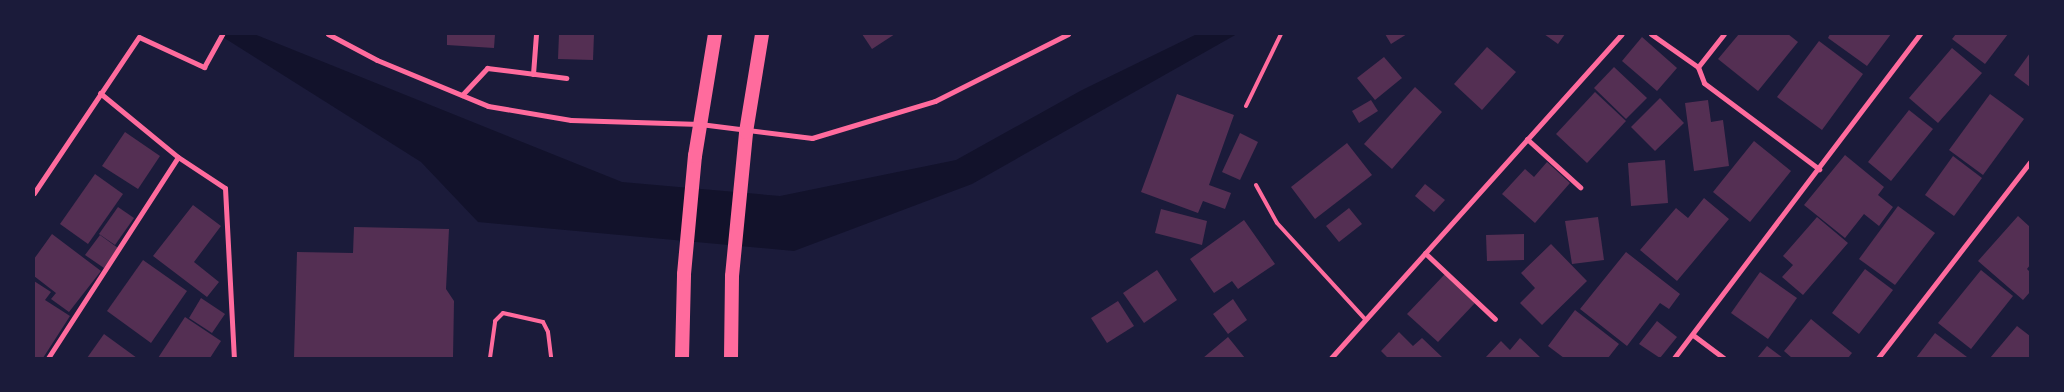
<!DOCTYPE html>
<html>
<head>
<meta charset="utf-8">
<style>
  body { margin:0 }
  #map { position:relative; width:2064px; height:392px; overflow:hidden; background:#1b1b3a; font-family:"Asap Condensed",sans-serif }
  div>[style] { position:absolute }
  [style*='--x'] { left:calc(var(--x)*1px); top:calc(var(--y)*1px); width:calc(var(--w)*1px); rotate:calc(var(--a)*1deg) }
  .water>* { inset:0; background:#12122b }
  .building>* { inset:0; background:#542f53 }
  .service>* { height:4px; margin:-2px; padding:0 2px; transform-origin:2px; border-radius:2px; background:#ff6b9d }
  .minor>* { height:5px; margin:-2.5px; padding:0 2.5px; transform-origin:2.5px; border-radius:2.5px; background:#ff6b9d }
  .trunk>* { height:14px; margin:-7px; padding:0 7px; transform-origin:7px; border-radius:7px; background:#ff6b9d }
  span { translate:-50% -50%; white-space:nowrap; text-align:center; line-height:1.15; -webkit-text-stroke:5px #1b1b3a; paint-order:stroke }
  .frame { position:absolute; inset:0; border:35px solid #1b1b3a; pointer-events:none }
</style>
</head>
<body>
<div id="map">
  <div class="water">
    <div style="clip-path:polygon(218px 34px,254px 34px,622px 182px,780px 196px,956px 160px,1082px 90px,1197px 34px,1237px 34px,972px 184px,794px 251px,478px 222px,421px 162px)"></div>
  </div>
  <div class="building">
    <div style="clip-path:polygon(447px 34px,495px 34px,494px 48px,447px 45px)"></div>
    <div style="clip-path:polygon(559px 34px,594px 34px,593px 60px,558px 59px)"></div>
    <div style="clip-path:polygon(862px 34px,895px 34px,872px 49px)"></div>
    <div style="clip-path:polygon(1385px 34px,1407px 34px,1391px 44px)"></div>
    <div style="clip-path:polygon(1544px 34px,1565px 34px,1558px 44px)"></div>
    <div style="clip-path:polygon(1739px 34px,1788px 34px,1798px 42px,1758px 91px,1718px 59px)"></div>
    <div style="clip-path:polygon(1830px 34px,1891px 34px,1867px 66px,1828px 38px)"></div>
    <div style="clip-path:polygon(1956px 34px,2008px 34px,1985px 64px,1952px 39px)"></div>
    <div style="clip-path:polygon(1642px 37px,1677px 68px,1657px 91px,1622px 61px)"></div>
    <div style="clip-path:polygon(1819px 41px,1863px 74px,1822px 130px,1777px 97px)"></div>
    <div style="clip-path:polygon(1487px 47px,1516px 72px,1482px 110px,1454px 84px)"></div>
    <div style="clip-path:polygon(1952px 48px,1982px 73px,1938px 123px,1909px 98px)"></div>
    <div style="clip-path:polygon(2030px 53px,2030px 87px,2014px 75px)"></div>
    <div style="clip-path:polygon(1384px 57px,1402px 78px,1375px 100px,1357px 78px)"></div>
    <div style="clip-path:polygon(1614px 67px,1647px 98px,1626px 119px,1594px 88px)"></div>
    <div style="clip-path:polygon(1415px 87px,1442px 112px,1392px 169px,1364px 144px)"></div>
    <div style="clip-path:polygon(1595px 92px,1626px 121px,1587px 163px,1556px 134px)"></div>
    <div style="clip-path:polygon(1177px 94px,1234px 115px,1209px 185px,1231px 193px,1225px 209px,1203px 201px,1198px 213px,1141px 192px)"></div>
    <div style="clip-path:polygon(1990px 94px,2024px 119px,1983px 175px,1949px 150px)"></div>
    <div style="clip-path:polygon(1660px 98px,1684px 123px,1655px 151px,1631px 127px)"></div>
    <div style="clip-path:polygon(1371px 100px,1378px 111px,1359px 123px,1352px 111px)"></div>
    <div style="clip-path:polygon(1708px 100px,1711px 122px,1723px 120px,1729px 166px,1694px 171px,1685px 103px)"></div>
    <div style="clip-path:polygon(1909px 110px,1933px 129px,1891px 181px,1868px 162px)"></div>
    <div style="clip-path:polygon(125px 132px,160px 156px,138px 189px,102px 166px)"></div>
    <div style="clip-path:polygon(1240px 133px,1258px 142px,1240px 180px,1222px 172px)"></div>
    <div style="clip-path:polygon(1754px 141px,1791px 171px,1750px 222px,1713px 192px)"></div>
    <div style="clip-path:polygon(1347px 143px,1372px 175px,1315px 219px,1291px 187px)"></div>
    <div style="clip-path:polygon(1845px 155px,1884px 187px,1878px 195px,1893px 207px,1879px 226px,1864px 214px,1845px 238px,1804px 205px)"></div>
    <div style="clip-path:polygon(1953px 156px,1982px 178px,1954px 216px,1925px 195px)"></div>
    <div style="clip-path:polygon(1665px 160px,1668px 203px,1631px 206px,1628px 163px)"></div>
    <div style="clip-path:polygon(1547px 162px,1570px 183px,1535px 223px,1502px 194px,1525px 169px,1534px 177px)"></div>
    <div style="clip-path:polygon(95px 174px,123px 194px,88px 244px,60px 224px)"></div>
    <div style="clip-path:polygon(1425px 184px,1445px 200px,1434px 212px,1415px 196px)"></div>
    <div style="clip-path:polygon(1704px 198px,1729px 219px,1677px 281px,1640px 250px,1676px 208px,1688px 218px)"></div>
    <div style="clip-path:polygon(193px 205px,221px 226px,194px 262px,219px 282px,207px 297px,153px 256px)"></div>
    <div style="clip-path:polygon(1898px 206px,1935px 233px,1895px 285px,1859px 259px)"></div>
    <div style="clip-path:polygon(118px 207px,134px 218px,115px 245px,99px 234px)"></div>
    <div style="clip-path:polygon(1349px 208px,1362px 224px,1339px 242px,1326px 226px)"></div>
    <div style="clip-path:polygon(1161px 209px,1207px 221px,1202px 245px,1155px 233px)"></div>
    <div style="clip-path:polygon(2018px 216px,2030px 227px,2030px 265px,2027px 269px,2030px 272px,2030px 292px,2023px 300px,1978px 261px)"></div>
    <div style="clip-path:polygon(1598px 217px,1604px 260px,1572px 264px,1565px 221px)"></div>
    <div style="clip-path:polygon(1817px 217px,1848px 243px,1803px 295px,1782px 277px,1793px 265px,1783px 256px)"></div>
    <div style="clip-path:polygon(1244px 220px,1275px 264px,1238px 289px,1232px 281px,1214px 293px,1190px 259px)"></div>
    <div style="clip-path:polygon(354px 227px,449px 229px,446px 289px,454px 301px,453px 358px,294px 358px,297px 252px,353px 253px)"></div>
    <div style="clip-path:polygon(52px 234px,101px 271px,69px 312px,51px 299px,56px 293px,34px 276px,34px 259px)"></div>
    <div style="clip-path:polygon(1524px 234px,1524px 260px,1487px 261px,1486px 235px)"></div>
    <div style="clip-path:polygon(100px 235px,118px 248px,104px 268px,85px 255px)"></div>
    <div style="clip-path:polygon(1551px 244px,1587px 281px,1542px 325px,1520px 303px,1535px 288px,1521px 273px)"></div>
    <div style="clip-path:polygon(1626px 252px,1680px 294px,1669px 309px,1660px 303px,1627px 346px,1580px 309px)"></div>
    <div style="clip-path:polygon(143px 260px,187px 291px,151px 343px,107px 311px)"></div>
    <div style="clip-path:polygon(1865px 269px,1893px 290px,1859px 334px,1832px 313px)"></div>
    <div style="clip-path:polygon(1157px 270px,1177px 300px,1144px 323px,1123px 293px)"></div>
    <div style="clip-path:polygon(1981px 270px,2013px 296px,1971px 349px,1938px 323px)"></div>
    <div style="clip-path:polygon(1760px 272px,1797px 298px,1768px 339px,1731px 313px)"></div>
    <div style="clip-path:polygon(1445px 274px,1475px 303px,1438px 342px,1407px 314px)"></div>
    <div style="clip-path:polygon(34px 281px,51px 292px,45px 300px,70px 316px,43px 358px,34px 358px)"></div>
    <div style="clip-path:polygon(201px 298px,225px 314px,212px 333px,189px 318px)"></div>
    <div style="clip-path:polygon(1233px 299px,1247px 320px,1228px 334px,1213px 314px)"></div>
    <div style="clip-path:polygon(1118px 301px,1134px 326px,1107px 343px,1091px 318px)"></div>
    <div style="clip-path:polygon(1575px 310px,1619px 344px,1608px 358px,1564px 358px,1548px 346px)"></div>
    <div style="clip-path:polygon(185px 317px,221px 341px,210px 358px,158px 358px)"></div>
    <div style="clip-path:polygon(1811px 319px,1852px 353px,1848px 358px,1792px 358px,1784px 351px)"></div>
    <div style="clip-path:polygon(1657px 321px,1677px 337px,1660px 358px,1639px 344px)"></div>
    <div style="clip-path:polygon(2017px 326px,2030px 336px,2030px 358px,1990px 358px)"></div>
    <div style="clip-path:polygon(1399px 332px,1413px 346px,1422px 338px,1443px 358px,1388px 358px,1381px 351px)"></div>
    <div style="clip-path:polygon(1935px 333px,1967px 357px,1966px 358px,1916px 358px)"></div>
    <div style="clip-path:polygon(104px 334px,137px 358px,87px 358px)"></div>
    <div style="clip-path:polygon(1228px 337px,1245px 358px,1203px 358px)"></div>
    <div style="clip-path:polygon(1520px 338px,1541px 358px,1485px 358px,1501px 341px,1510px 350px)"></div>
    <div style="clip-path:polygon(1767px 346px,1783px 358px,1757px 358px)"></div>
  </div>
  <div class="service">
    <div style="--x:1246;--y:106;--w:80;--a:-64.1"></div>
    <div style="--x:1256;--y:185;--w:43;--a:61.1"></div>
    <div style="--x:1277;--y:223;--w:130;--a:47.5"></div>
    <div style="--x:490;--y:358;--w:37;--a:-82"></div>
    <div style="--x:495;--y:321;--w:11;--a:-45"></div>
    <div style="--x:503;--y:313;--w:41;--a:12.7"></div>
    <div style="--x:543;--y:322;--w:11;--a:63"></div>
    <div style="--x:548;--y:332;--w:26;--a:83"></div>
  </div>
  <div class="minor">
    <div style="--x:328;--y:34;--w:55;--a:28"></div>
    <div style="--x:377;--y:60;--w:120;--a:22.5"></div>
    <div style="--x:488;--y:106;--w:84;--a:9.6"></div>
    <div style="--x:571;--y:120;--w:129;--a:1.8"></div>
    <div style="--x:700;--y:124;--w:113;--a:7.1"></div>
    <div style="--x:812;--y:138;--w:128;--a:-16.7"></div>
    <div style="--x:935;--y:101;--w:149;--a:-26.7"></div>
    <div style="--x:1651;--y:34;--w:57;--a:35.1"></div>
    <div style="--x:1698;--y:67;--w:17;--a:69"></div>
    <div style="--x:1704;--y:83;--w:144;--a:36.8"></div>
    <div style="--x:1698;--y:67;--w:42;--a:-51.8"></div>
    <div style="--x:533;--y:74;--w:40;--a:-85.7"></div>
    <div style="--x:100;--y:93;--w:101;--a:39.4"></div>
    <div style="--x:178;--y:157;--w:56;--a:33.4"></div>
    <div style="--x:225;--y:188;--w:170;--a:87"></div>
    <div style="--x:462;--y:95;--w:37;--a:-47"></div>
    <div style="--x:487;--y:68;--w:80;--a:7.2"></div>
    <div style="--x:1527;--y:139;--w:72;--a:42.2"></div>
    <div style="--x:34;--y:193;--w:188;--a:-56.1"></div>
    <div style="--x:139;--y:37;--w:72;--a:24.8"></div>
    <div style="--x:204;--y:67;--w:38;--a:-61"></div>
    <div style="--x:1425;--y:253;--w:96;--a:43.3"></div>
    <div style="--x:1693;--y:335;--w:38;--a:37"></div>
    <div style="--x:48;--y:358;--w:239;--a:-57.1"></div>
    <div style="--x:1331;--y:358;--w:435;--a:-48.1"></div>
    <div style="--x:1674;--y:358;--w:407;--a:-52.8"></div>
    <div style="--x:1878;--y:358;--w:248;--a:-52.2"></div>
  </div>
  <div class="trunk">
    <div style="--x:682;--y:358;--w:84;--a:-88.6"></div>
    <div style="--x:684;--y:274;--w:119;--a:-84.7"></div>
    <div style="--x:695;--y:156;--w:124;--a:-80.7"></div>
    <div style="--x:731;--y:358;--w:82;--a:-89.3"></div>
    <div style="--x:732;--y:276;--w:145;--a:-84.4"></div>
    <div style="--x:746;--y:132;--w:99;--a:-80.7"></div>
  </div>
  <div class="frame"></div>
</div>
</body>
</html>
